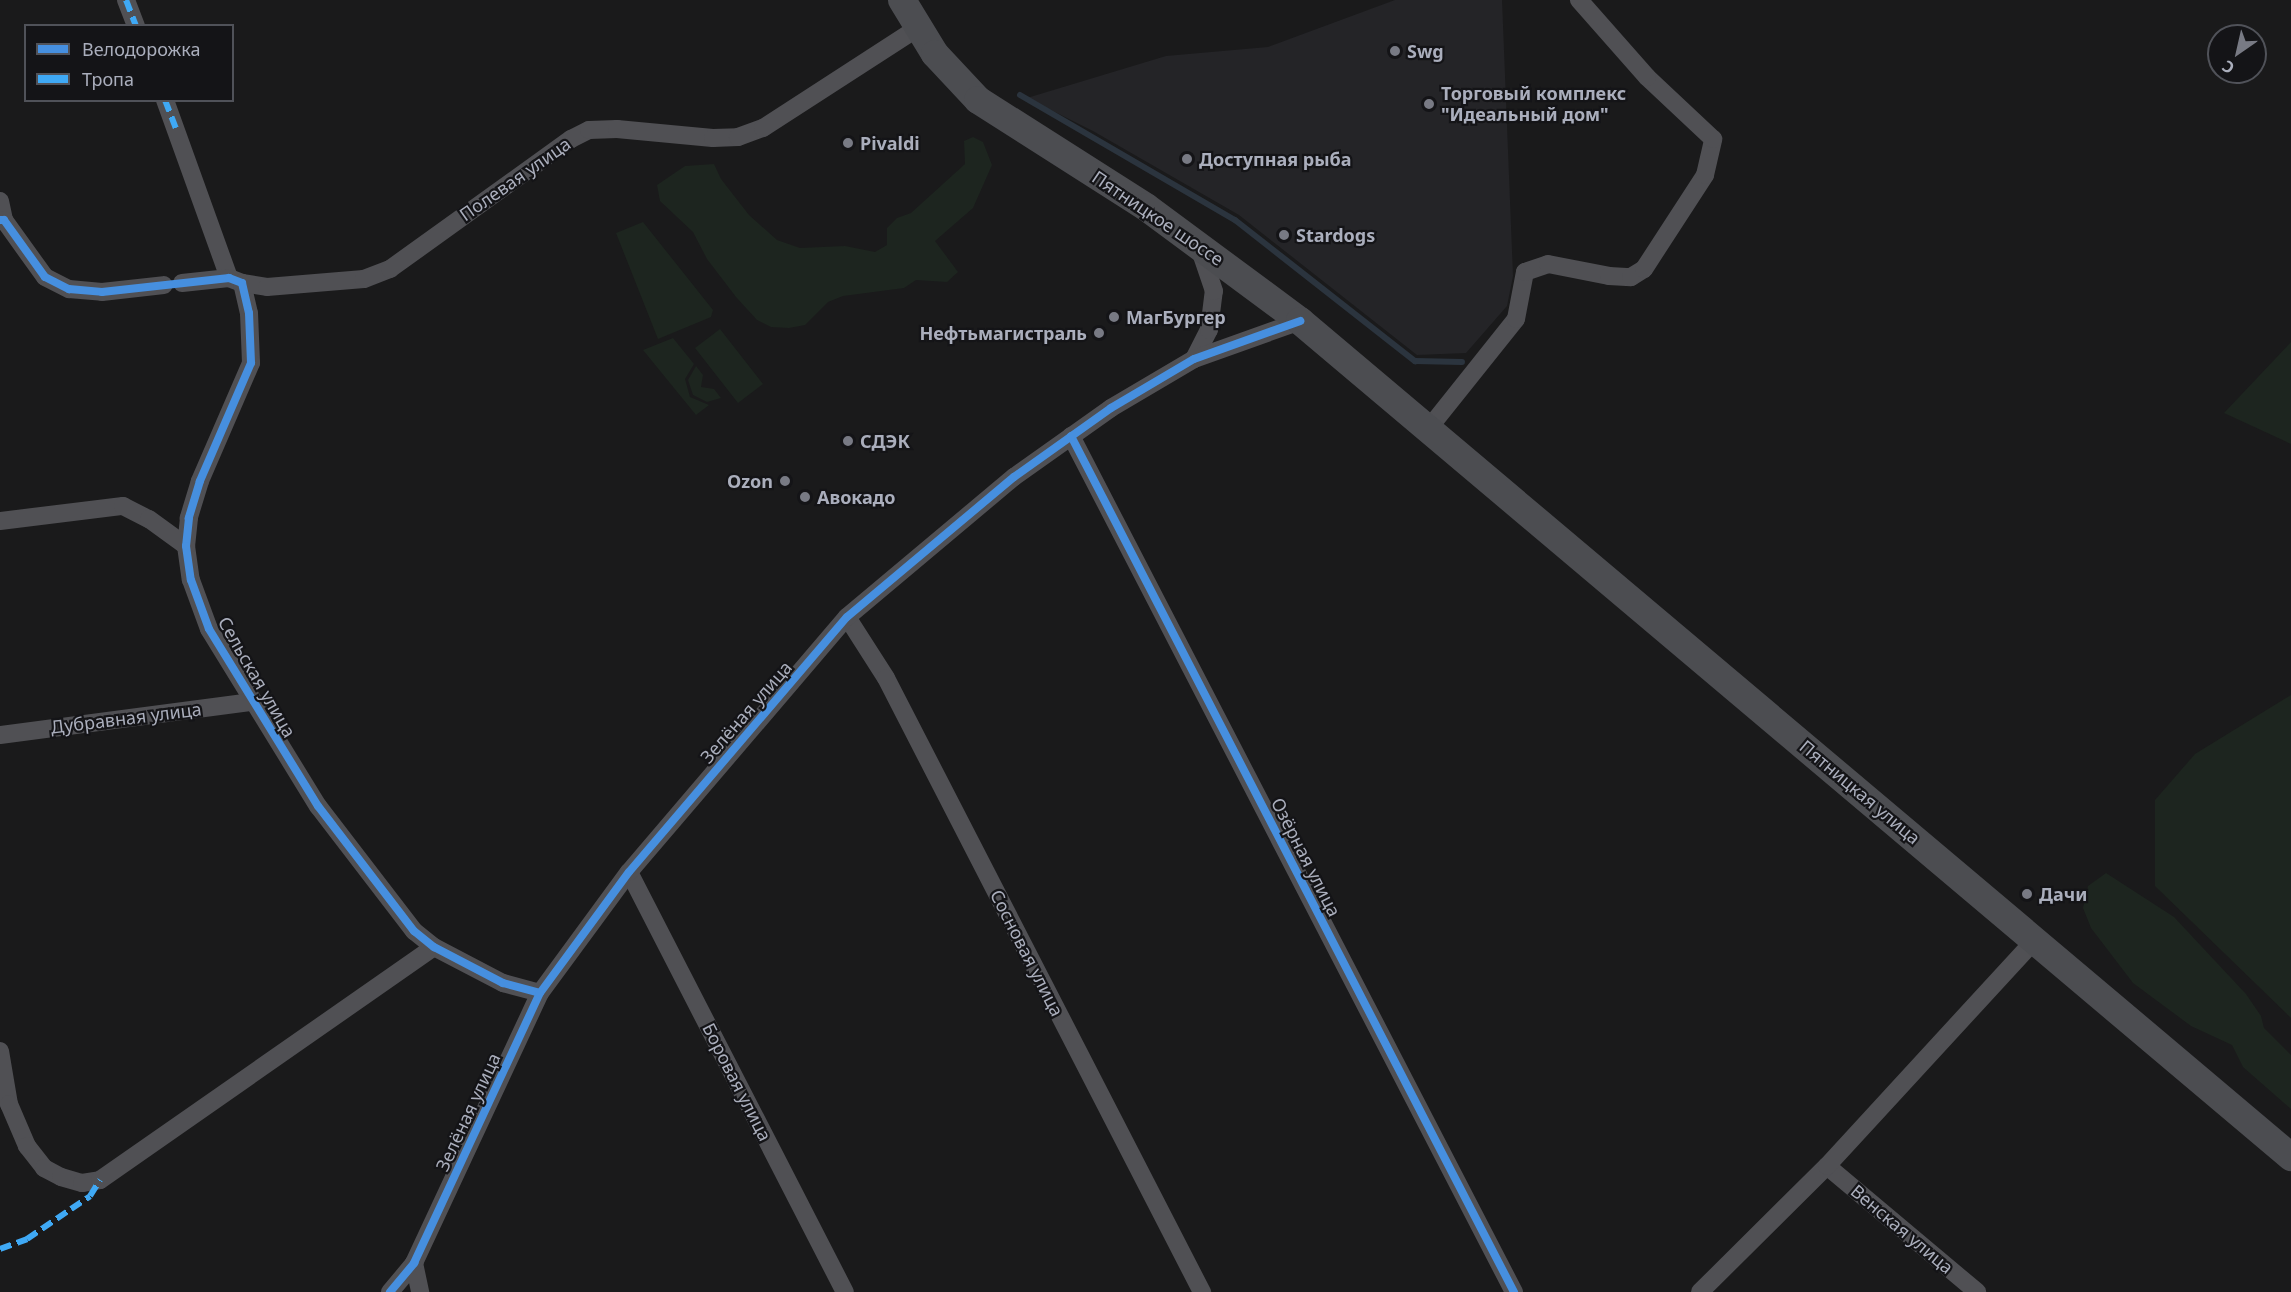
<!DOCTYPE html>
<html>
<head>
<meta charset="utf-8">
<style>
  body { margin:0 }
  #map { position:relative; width:2291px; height:1292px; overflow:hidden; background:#1a1a1b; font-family:"Noto Sans",sans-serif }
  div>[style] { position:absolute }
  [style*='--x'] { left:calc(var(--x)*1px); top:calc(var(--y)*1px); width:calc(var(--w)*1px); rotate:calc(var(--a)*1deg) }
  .built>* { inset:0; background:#242427 }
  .green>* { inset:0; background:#1d251f }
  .stream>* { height:6px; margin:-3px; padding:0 3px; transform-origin:3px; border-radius:3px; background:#2b343e }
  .street>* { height:18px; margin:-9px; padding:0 9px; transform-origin:9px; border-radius:9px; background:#505054 }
  .primary>* { height:28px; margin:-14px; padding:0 14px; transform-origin:14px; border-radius:14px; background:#4c4d51 }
  .quiet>* { height:6px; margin-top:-3px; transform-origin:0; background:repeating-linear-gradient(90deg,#3fa9f5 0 12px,transparent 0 18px) }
  .cycleway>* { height:8px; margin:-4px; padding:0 4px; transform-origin:4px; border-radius:4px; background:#468fdf }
  .dots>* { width:16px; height:16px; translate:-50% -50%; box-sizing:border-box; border:3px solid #141417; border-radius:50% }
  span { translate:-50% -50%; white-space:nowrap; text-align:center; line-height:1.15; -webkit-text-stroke:4.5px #141417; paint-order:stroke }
  .poi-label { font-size:18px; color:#aaaebc; font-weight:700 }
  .left { translate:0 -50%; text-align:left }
  .right { translate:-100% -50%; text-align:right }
  .street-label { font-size:18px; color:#aaaebc }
  .legend { position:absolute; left:24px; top:24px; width:210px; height:78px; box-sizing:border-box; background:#141417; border:2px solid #505259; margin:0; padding:8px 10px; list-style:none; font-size:18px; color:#aaaebc }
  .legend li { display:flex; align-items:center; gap:12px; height:30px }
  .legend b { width:30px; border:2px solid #505259 }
  .north { position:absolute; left:2207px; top:24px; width:60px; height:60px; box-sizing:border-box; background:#141417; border:2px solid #505259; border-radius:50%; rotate:214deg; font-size:16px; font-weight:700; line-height:24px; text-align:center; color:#aaaebc }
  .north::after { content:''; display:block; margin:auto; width:21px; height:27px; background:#787a84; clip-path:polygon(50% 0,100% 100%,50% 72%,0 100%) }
</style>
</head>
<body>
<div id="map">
  <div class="built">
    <div style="clip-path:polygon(1395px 0,1502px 0,1513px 276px,1507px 306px,1466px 353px,1417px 355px,1239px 215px,1093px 131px,1027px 98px,1166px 56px,1268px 47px)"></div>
  </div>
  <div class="green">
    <div style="clip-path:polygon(973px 137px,983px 142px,992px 165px,973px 208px,935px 241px,958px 272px,947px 282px,916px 280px,904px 288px,843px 296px,828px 302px,805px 325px,789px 328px,771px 327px,757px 320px,736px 297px,707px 259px,693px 232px,660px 201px,657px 185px,685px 166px,714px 164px,721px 179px,749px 215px,777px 240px,800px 248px,845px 246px,875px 252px,887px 245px,887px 228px,897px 218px,911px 213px,965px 164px,964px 141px)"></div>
    <div style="clip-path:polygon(643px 222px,713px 310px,711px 317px,658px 339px,616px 233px)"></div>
    <div style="clip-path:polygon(720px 329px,763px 384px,738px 403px,695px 348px)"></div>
    <div style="clip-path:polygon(673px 338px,694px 364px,685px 379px,690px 397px,709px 405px,696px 415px,643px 350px)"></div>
    <div style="clip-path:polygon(2291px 342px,2291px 444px,2224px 413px)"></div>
    <div style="clip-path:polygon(696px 366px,703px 375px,701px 387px,714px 389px,721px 398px,707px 402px,693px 395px,688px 380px)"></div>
    <div style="clip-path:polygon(2291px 695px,2291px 1018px,2155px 886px,2155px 800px,2195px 754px)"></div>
    <div style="clip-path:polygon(2106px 873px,2174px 917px,2246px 994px,2261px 1016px,2264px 1028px,2291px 1055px,2291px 1109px,2243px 1067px,2232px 1045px,2191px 1026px,2133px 983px,2091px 928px,2083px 908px,2088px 886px)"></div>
  </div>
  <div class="stream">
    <div style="--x:1020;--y:95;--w:249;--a:30.2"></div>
    <div style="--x:1235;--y:220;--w:229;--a:38.1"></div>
    <div style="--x:1415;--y:361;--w:47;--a:1.2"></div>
  </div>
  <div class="street">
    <div style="--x:126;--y:0;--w:28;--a:69"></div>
    <div style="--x:165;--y:100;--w:189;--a:70.2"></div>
    <div style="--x:0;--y:201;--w:19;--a:78"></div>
    <div style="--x:0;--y:220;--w:4;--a:0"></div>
    <div style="--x:4;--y:220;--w:70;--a:54.3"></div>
    <div style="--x:45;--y:277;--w:27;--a:27"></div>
    <div style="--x:69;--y:289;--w:33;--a:5"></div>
    <div style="--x:102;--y:292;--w:62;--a:-6.4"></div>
    <div style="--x:182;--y:283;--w:47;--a:-6.1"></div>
    <div style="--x:229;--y:278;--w:14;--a:21"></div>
    <div style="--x:242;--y:283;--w:31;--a:77"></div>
    <div style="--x:249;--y:313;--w:50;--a:87.7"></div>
    <div style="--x:251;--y:363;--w:129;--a:113.4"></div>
    <div style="--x:200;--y:481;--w:39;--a:107"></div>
    <div style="--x:189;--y:518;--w:28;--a:96"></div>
    <div style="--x:186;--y:546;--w:34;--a:82"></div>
    <div style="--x:191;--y:580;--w:52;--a:69.8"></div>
    <div style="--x:209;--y:629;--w:208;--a:58.4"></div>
    <div style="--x:318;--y:806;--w:158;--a:52.5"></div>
    <div style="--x:414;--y:931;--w:26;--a:39"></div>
    <div style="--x:434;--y:947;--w:78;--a:27.6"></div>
    <div style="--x:503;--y:983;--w:38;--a:15"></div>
    <div style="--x:242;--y:283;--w:25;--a:9"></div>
    <div style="--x:267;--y:287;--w:97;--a:-4.7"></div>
    <div style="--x:364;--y:279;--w:28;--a:-21"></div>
    <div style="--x:390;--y:269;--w:223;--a:-35.7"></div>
    <div style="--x:571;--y:139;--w:20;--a:-27"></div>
    <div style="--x:589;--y:130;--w:28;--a:-2"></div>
    <div style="--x:617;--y:129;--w:96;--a:5.4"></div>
    <div style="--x:713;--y:138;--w:25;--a:-2"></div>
    <div style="--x:738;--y:137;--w:27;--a:-20"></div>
    <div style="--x:763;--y:128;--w:182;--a:-32.9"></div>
    <div style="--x:1194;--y:359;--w:33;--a:-63"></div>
    <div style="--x:1209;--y:330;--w:39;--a:-83"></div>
    <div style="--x:1214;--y:291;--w:46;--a:-108.8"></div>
    <div style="--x:1429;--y:428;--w:139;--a:-51.4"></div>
    <div style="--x:1516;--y:319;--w:48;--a:-79.2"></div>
    <div style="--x:1525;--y:272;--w:24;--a:-19"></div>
    <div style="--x:1548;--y:264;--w:62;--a:11.1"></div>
    <div style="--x:1609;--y:276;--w:22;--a:3"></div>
    <div style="--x:1631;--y:277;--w:15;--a:-32"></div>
    <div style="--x:1644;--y:269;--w:112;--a:-57"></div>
    <div style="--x:1705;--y:175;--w:37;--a:-77"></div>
    <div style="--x:1713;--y:139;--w:91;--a:-136.8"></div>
    <div style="--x:1647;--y:77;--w:103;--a:-131.4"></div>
    <div style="--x:1071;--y:436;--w:964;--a:62.64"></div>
    <div style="--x:0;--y:521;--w:124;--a:-7"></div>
    <div style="--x:123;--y:506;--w:29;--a:27"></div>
    <div style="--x:149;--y:519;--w:46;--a:36.1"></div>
    <div style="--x:847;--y:617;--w:72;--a:57.4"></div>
    <div style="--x:886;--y:678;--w:691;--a:62.77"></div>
    <div style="--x:0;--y:735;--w:254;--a:-7.5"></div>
    <div style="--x:629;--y:872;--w:472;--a:62.8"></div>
    <div style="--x:0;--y:1051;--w:54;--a:80.4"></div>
    <div style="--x:9;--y:1104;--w:46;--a:66.8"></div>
    <div style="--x:27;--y:1146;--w:28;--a:52"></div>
    <div style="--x:44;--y:1168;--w:19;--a:28"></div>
    <div style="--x:61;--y:1177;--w:22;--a:16"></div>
    <div style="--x:82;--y:1183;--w:18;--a:-9"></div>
    <div style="--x:100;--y:1180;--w:407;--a:-34.9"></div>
    <div style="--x:1827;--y:1166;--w:196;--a:40"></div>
    <div style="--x:414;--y:1263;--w:30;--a:78"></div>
    <div style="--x:390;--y:1292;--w:38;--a:-50"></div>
    <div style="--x:414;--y:1263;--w:298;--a:-65"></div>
    <div style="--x:540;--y:993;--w:150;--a:-53.7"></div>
    <div style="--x:629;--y:872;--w:335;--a:-49.5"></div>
    <div style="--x:847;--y:617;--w:218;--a:-40"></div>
    <div style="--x:1014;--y:477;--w:119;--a:-35.4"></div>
    <div style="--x:1111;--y:408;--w:96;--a:-30.6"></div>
    <div style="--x:1194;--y:359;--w:113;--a:-19.7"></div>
    <div style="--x:1700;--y:1292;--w:179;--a:-44.8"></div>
    <div style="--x:1827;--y:1166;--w:307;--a:-47.4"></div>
  </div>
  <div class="primary">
    <div style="--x:902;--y:0;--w:63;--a:58.6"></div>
    <div style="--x:935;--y:54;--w:63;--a:46.9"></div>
    <div style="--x:978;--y:100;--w:199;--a:32.5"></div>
    <div style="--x:1146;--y:207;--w:192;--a:36.5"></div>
    <div style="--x:1300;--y:321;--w:1297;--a:40.15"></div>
  </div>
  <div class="quiet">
    <div style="--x:126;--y:0;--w:28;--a:69"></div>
    <div style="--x:165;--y:100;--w:30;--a:69"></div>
    <div style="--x:0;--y:1249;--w:29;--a:-20"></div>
    <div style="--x:27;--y:1239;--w:53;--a:-34.3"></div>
    <div style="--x:71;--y:1209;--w:23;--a:-34"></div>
    <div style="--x:90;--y:1196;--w:19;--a:-58"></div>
  </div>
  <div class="cycleway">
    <div style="--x:0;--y:220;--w:4;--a:0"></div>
    <div style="--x:4;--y:220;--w:70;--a:54.3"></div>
    <div style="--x:45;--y:277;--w:27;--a:27"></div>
    <div style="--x:69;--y:289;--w:33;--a:5"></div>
    <div style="--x:102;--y:292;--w:128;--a:-6.3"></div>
    <div style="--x:229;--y:278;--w:14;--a:21"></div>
    <div style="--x:242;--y:283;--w:31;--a:77"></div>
    <div style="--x:249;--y:313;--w:50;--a:87.7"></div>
    <div style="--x:251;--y:363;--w:129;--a:113.4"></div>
    <div style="--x:200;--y:481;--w:39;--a:107"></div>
    <div style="--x:189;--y:518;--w:28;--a:96"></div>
    <div style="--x:186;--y:546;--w:34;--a:82"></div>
    <div style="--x:191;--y:580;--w:52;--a:69.8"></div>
    <div style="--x:209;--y:629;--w:208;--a:58.4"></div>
    <div style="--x:318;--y:806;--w:158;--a:52.5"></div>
    <div style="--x:414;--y:931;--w:26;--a:39"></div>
    <div style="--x:434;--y:947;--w:78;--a:27.6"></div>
    <div style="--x:503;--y:983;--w:38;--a:15"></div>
    <div style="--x:1071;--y:436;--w:964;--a:62.64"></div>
    <div style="--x:390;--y:1292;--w:38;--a:-50"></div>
    <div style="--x:414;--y:1263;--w:298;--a:-65"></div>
    <div style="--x:540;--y:993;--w:150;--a:-53.7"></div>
    <div style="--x:629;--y:872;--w:335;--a:-49.5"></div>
    <div style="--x:847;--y:617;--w:218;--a:-40"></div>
    <div style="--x:1014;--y:477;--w:119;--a:-35.4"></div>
    <div style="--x:1111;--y:408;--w:96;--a:-30.6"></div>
    <div style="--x:1194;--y:359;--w:113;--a:-19.7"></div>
  </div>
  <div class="dots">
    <div style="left:1395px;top:51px;background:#787a84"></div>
    <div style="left:1429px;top:104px;background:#787a84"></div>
    <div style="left:848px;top:143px;background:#787a84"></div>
    <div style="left:1187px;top:159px;background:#787a84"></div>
    <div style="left:1284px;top:235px;background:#787a84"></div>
    <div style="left:1114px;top:317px;background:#787a84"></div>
    <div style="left:1099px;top:333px;background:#787a84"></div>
    <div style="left:848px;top:441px;background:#787a84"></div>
    <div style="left:785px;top:481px;background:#787a84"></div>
    <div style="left:805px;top:497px;background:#787a84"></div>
    <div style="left:2027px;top:894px;background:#787a84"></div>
  </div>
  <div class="poi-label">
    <span class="left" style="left:1407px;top:51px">Swg</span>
    <span class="left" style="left:1441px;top:104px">Торговый комплекс<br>"Идеальный дом"</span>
    <span class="left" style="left:860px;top:143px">Pivaldi</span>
    <span class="left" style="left:1199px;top:159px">Доступная рыба</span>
    <span class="left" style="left:1296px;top:235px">Stardogs</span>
    <span class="left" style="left:1126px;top:317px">МагБургер</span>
    <span class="right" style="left:1087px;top:333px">Нефтьмагистраль</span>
    <span class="left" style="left:860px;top:441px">СДЭК</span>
    <span class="right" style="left:773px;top:481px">Ozon</span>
    <span class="left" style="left:817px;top:497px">Авокадо</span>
    <span class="left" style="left:2039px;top:894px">Дачи</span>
  </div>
  <div class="street-label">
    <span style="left:515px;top:179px;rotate:-35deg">Полевая улица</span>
    <span style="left:1158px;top:218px;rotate:34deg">Пятницкое шоссе</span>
    <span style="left:257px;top:677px;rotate:60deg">Сельская улица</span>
    <span style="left:746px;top:712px;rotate:-49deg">Зелёная улица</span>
    <span style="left:126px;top:718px;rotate:-7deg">Дубравная улица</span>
    <span style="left:1860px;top:792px;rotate:40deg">Пятницкая улица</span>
    <span style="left:1306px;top:857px;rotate:63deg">Озёрная улица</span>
    <span style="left:1027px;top:953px;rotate:63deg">Сосновая улица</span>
    <span style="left:737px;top:1082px;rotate:63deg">Боровая улица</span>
    <span style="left:468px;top:1112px;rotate:-65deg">Зелёная улица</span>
    <span style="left:1902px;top:1229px;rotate:40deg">Венская улица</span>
  </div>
  <ul class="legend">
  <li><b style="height:8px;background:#468fdf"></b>Велодорожка</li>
  <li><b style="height:8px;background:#3fa9f5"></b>Тропа</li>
  </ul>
  <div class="north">С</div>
</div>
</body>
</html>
